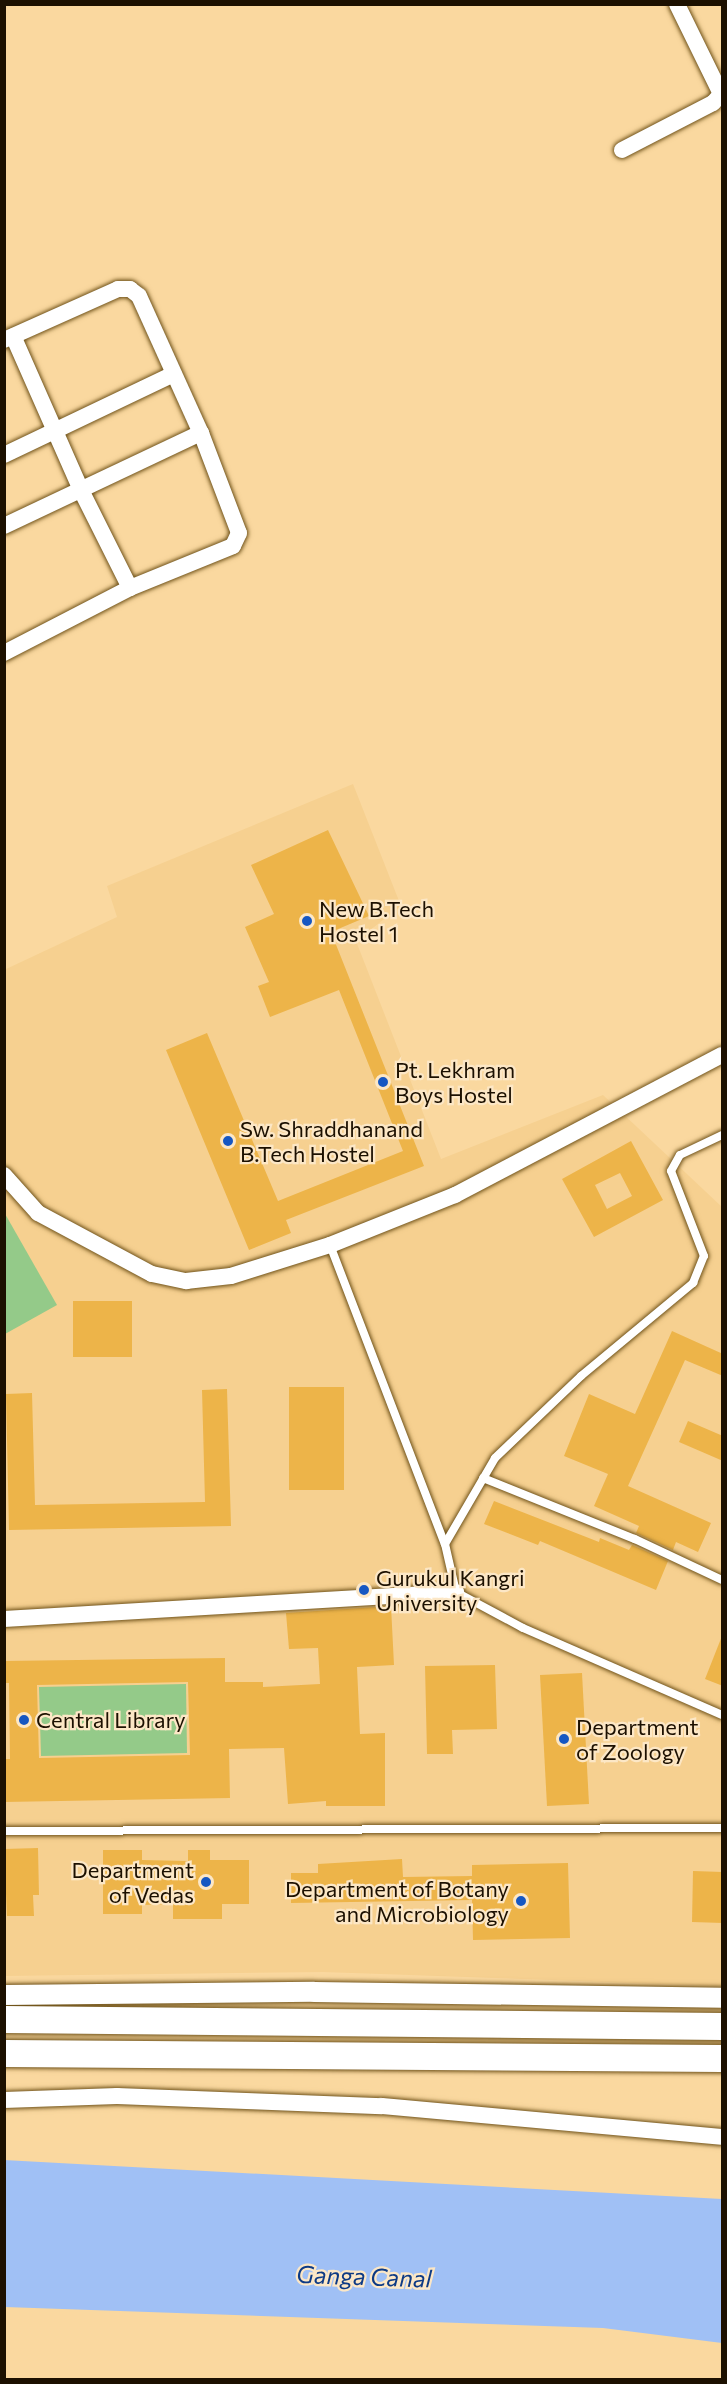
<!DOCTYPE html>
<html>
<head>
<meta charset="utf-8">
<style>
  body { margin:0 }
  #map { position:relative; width:727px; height:2384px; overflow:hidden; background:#fad89f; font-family:Commissioner,sans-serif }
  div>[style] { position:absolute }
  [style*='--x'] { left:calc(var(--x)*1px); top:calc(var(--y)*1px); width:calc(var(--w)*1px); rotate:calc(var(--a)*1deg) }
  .built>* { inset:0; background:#f6d090 }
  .green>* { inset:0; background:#94ca89 }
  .water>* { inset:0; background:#a0c0f5 }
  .building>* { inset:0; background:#edb449 }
  .roads { filter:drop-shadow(0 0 2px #70531a) drop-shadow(0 0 2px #70531a) }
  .service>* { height:8px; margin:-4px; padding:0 4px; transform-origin:4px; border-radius:4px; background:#fff }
  .minor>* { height:16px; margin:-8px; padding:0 8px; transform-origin:8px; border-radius:8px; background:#fff }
  .tertiary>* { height:20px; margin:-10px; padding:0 10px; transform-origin:10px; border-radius:10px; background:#fff }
  .trunk>* { height:27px; margin:-13.5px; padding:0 13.5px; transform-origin:13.5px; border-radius:13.5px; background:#fff }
  .dots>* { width:16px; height:16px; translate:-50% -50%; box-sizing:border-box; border:3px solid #fce7c6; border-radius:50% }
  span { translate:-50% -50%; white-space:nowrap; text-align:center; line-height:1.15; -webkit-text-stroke:4.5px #fce7c6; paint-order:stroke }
  .poi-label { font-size:22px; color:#1c1000 }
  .left { translate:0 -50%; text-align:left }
  .right { translate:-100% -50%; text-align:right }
  .water-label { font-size:24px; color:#0d3a85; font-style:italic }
  .frame { position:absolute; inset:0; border:6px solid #1c1000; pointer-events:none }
</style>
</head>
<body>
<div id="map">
  <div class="built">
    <div style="clip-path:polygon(353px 784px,401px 906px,356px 941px,441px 1159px,603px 1095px,722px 1207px,722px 1986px,323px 1972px,5px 1976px,4px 970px,117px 917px,107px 886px)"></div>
  </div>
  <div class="green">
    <div style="clip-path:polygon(4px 1212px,57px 1305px,5px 1334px,4px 1334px)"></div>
    <div style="clip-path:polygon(186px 1684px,187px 1753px,41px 1756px,39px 1687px)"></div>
  </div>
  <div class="water">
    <div style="clip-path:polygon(4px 2160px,722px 2199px,722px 2343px,603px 2328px,5px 2307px)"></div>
  </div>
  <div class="building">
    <div style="clip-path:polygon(328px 830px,369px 916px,331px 932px,424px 1166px,286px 1220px,291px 1233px,249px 1250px,166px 1050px,207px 1033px,278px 1201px,403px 1151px,339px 990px,270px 1017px,258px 986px,269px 982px,245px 927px,274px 914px,251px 865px)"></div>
    <div style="clip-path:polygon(evenodd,631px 1141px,663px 1200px,594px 1237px,562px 1179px,631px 1141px,620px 1173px,632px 1196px,607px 1209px,595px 1185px,620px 1173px)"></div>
    <div style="clip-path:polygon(73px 1301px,132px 1301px,132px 1357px,73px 1357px)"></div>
    <div style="clip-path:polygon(672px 1331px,723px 1354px,723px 1376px,685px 1360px,628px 1486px,711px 1523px,698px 1552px,676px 1542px,673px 1550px,636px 1533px,639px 1526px,594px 1506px,608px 1474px,564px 1456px,589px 1394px,635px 1414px)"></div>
    <div style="clip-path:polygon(289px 1387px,344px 1387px,344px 1490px,289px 1490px)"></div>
    <div style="clip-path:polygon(227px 1389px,231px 1526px,9px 1530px,6px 1394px,32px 1393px,35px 1505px,205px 1502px,202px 1390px)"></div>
    <div style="clip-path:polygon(688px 1421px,723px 1436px,723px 1461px,679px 1442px)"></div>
    <div style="clip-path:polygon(494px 1501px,599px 1542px,600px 1538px,629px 1550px,632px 1545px,668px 1561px,656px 1590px,540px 1541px,538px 1545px,484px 1524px)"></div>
    <div style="clip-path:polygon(evenodd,391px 1606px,394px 1665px,357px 1667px,360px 1734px,385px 1733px,385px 1806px,326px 1806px,326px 1801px,288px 1804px,284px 1748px,229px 1749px,230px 1798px,4px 1802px,4px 1759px,10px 1759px,9px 1683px,4px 1683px,4px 1661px,225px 1658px,225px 1682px,263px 1682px,263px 1687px,320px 1684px,318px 1648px,289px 1649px,286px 1613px,391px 1606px,188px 1682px,190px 1755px,39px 1758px,37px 1685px,188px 1682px)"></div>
    <div style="clip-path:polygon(722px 1636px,723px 1636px,723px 1686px,705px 1679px)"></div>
    <div style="clip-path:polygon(495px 1665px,497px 1729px,452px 1730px,453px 1754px,427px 1754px,425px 1666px)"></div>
    <div style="clip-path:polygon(582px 1673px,589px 1804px,547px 1806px,540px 1675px)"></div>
    <div style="clip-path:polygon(38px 1848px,39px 1895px,33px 1895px,34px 1916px,7px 1916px,4px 1849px)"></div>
    <div style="clip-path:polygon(103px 1850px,142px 1850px,142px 1860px,188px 1861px,188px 1850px,210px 1850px,210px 1860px,249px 1860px,249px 1904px,222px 1904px,222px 1919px,173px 1919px,173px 1904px,142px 1905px,142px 1914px,103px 1914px)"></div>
    <div style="clip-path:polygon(402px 1859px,403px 1877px,472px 1876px,472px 1865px,568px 1863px,570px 1938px,473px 1940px,472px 1900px,291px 1903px,291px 1873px,318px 1873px,318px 1864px)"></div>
    <div style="clip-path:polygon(693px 1871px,723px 1872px,723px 1923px,692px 1922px)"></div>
  </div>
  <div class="roads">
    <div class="service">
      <div style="--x:330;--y:1245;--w:320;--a:69"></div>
      <div style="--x:445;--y:1544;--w:49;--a:77.1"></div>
      <div style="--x:456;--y:1592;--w:76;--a:28.2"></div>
      <div style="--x:523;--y:1628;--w:217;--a:23.6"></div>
      <div style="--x:483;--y:1478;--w:164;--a:21.9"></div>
      <div style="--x:635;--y:1539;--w:96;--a:25.2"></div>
      <div style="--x:445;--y:1544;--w:99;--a:-59.8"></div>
      <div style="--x:495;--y:1458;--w:119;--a:-43.6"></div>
      <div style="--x:581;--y:1376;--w:146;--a:-39.7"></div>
      <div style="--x:693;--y:1283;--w:29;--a:-68"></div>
      <div style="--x:704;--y:1256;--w:91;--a:-111.2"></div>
      <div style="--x:671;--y:1171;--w:18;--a:-61"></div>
      <div style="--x:680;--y:1155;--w:47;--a:-25.5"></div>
      <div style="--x:4;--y:1831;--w:718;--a:-0.24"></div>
    </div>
    <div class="minor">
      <div style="--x:622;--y:150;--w:102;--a:-27.3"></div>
      <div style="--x:713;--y:103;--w:12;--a:-48"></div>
      <div style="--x:721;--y:94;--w:100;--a:-116.1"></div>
      <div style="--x:4;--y:340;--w:125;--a:-24.1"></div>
      <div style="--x:118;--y:289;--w:12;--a:0"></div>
      <div style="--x:130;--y:289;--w:11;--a:38"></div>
      <div style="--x:139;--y:296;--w:150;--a:65.7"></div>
      <div style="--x:201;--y:433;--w:107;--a:69.2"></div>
      <div style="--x:239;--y:533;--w:14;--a:115"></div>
      <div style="--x:233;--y:546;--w:111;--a:157.8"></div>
      <div style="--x:4;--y:455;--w:188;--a:-25.5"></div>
      <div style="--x:4;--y:526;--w:218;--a:-25.3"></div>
      <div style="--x:4;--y:653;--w:142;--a:-27.3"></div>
      <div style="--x:130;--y:588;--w:110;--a:-116.6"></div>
      <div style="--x:81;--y:490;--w:168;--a:-113.8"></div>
      <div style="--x:4;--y:1175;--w:51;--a:48.2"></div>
      <div style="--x:38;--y:1213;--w:129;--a:28.2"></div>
      <div style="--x:152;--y:1274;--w:35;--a:12"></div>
      <div style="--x:186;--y:1281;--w:45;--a:-6.3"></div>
      <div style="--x:231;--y:1276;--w:104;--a:-17.4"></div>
      <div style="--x:330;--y:1245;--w:135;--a:-21.8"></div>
      <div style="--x:455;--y:1195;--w:301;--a:-27.7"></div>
      <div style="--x:4;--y:1619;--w:453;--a:-3.4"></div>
      <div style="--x:4;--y:2100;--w:113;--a:-2"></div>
      <div style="--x:117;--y:2096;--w:265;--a:2.2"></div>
      <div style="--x:382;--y:2106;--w:341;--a:5.2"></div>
    </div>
    <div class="tertiary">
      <div style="--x:4;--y:1995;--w:310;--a:-0.6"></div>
      <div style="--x:314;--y:1992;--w:408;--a:0.8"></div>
    </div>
    <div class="trunk">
      <div style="--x:4;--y:2019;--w:718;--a:0.56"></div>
      <div style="--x:4;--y:2053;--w:718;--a:0.4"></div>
    </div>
  </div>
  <div class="dots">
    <div style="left:307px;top:921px;background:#1657c2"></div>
    <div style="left:383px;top:1082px;background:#1657c2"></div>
    <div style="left:228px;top:1141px;background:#1657c2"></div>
    <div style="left:364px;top:1590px;background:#1657c2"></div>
    <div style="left:24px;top:1720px;background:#1657c2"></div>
    <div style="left:564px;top:1739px;background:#1657c2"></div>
    <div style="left:206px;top:1882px;background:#1657c2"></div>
    <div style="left:521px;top:1901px;background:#1657c2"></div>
  </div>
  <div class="poi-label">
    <span class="left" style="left:319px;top:921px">New B.Tech<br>Hostel 1</span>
    <span class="left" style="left:395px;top:1082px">Pt. Lekhram<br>Boys Hostel</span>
    <span class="left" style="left:240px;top:1141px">Sw. Shraddhanand<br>B.Tech Hostel</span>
    <span class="left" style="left:376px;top:1590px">Gurukul Kangri<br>University</span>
    <span class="left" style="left:36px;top:1720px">Central Library</span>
    <span class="left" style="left:576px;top:1739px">Department<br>of Zoology</span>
    <span class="right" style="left:194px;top:1882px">Department<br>of Vedas</span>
    <span class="right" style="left:509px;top:1901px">Department of Botany<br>and Microbiology</span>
  </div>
  <div class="water-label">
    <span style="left:364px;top:2276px;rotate:2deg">Ganga Canal</span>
  </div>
  <div class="frame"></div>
</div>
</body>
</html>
